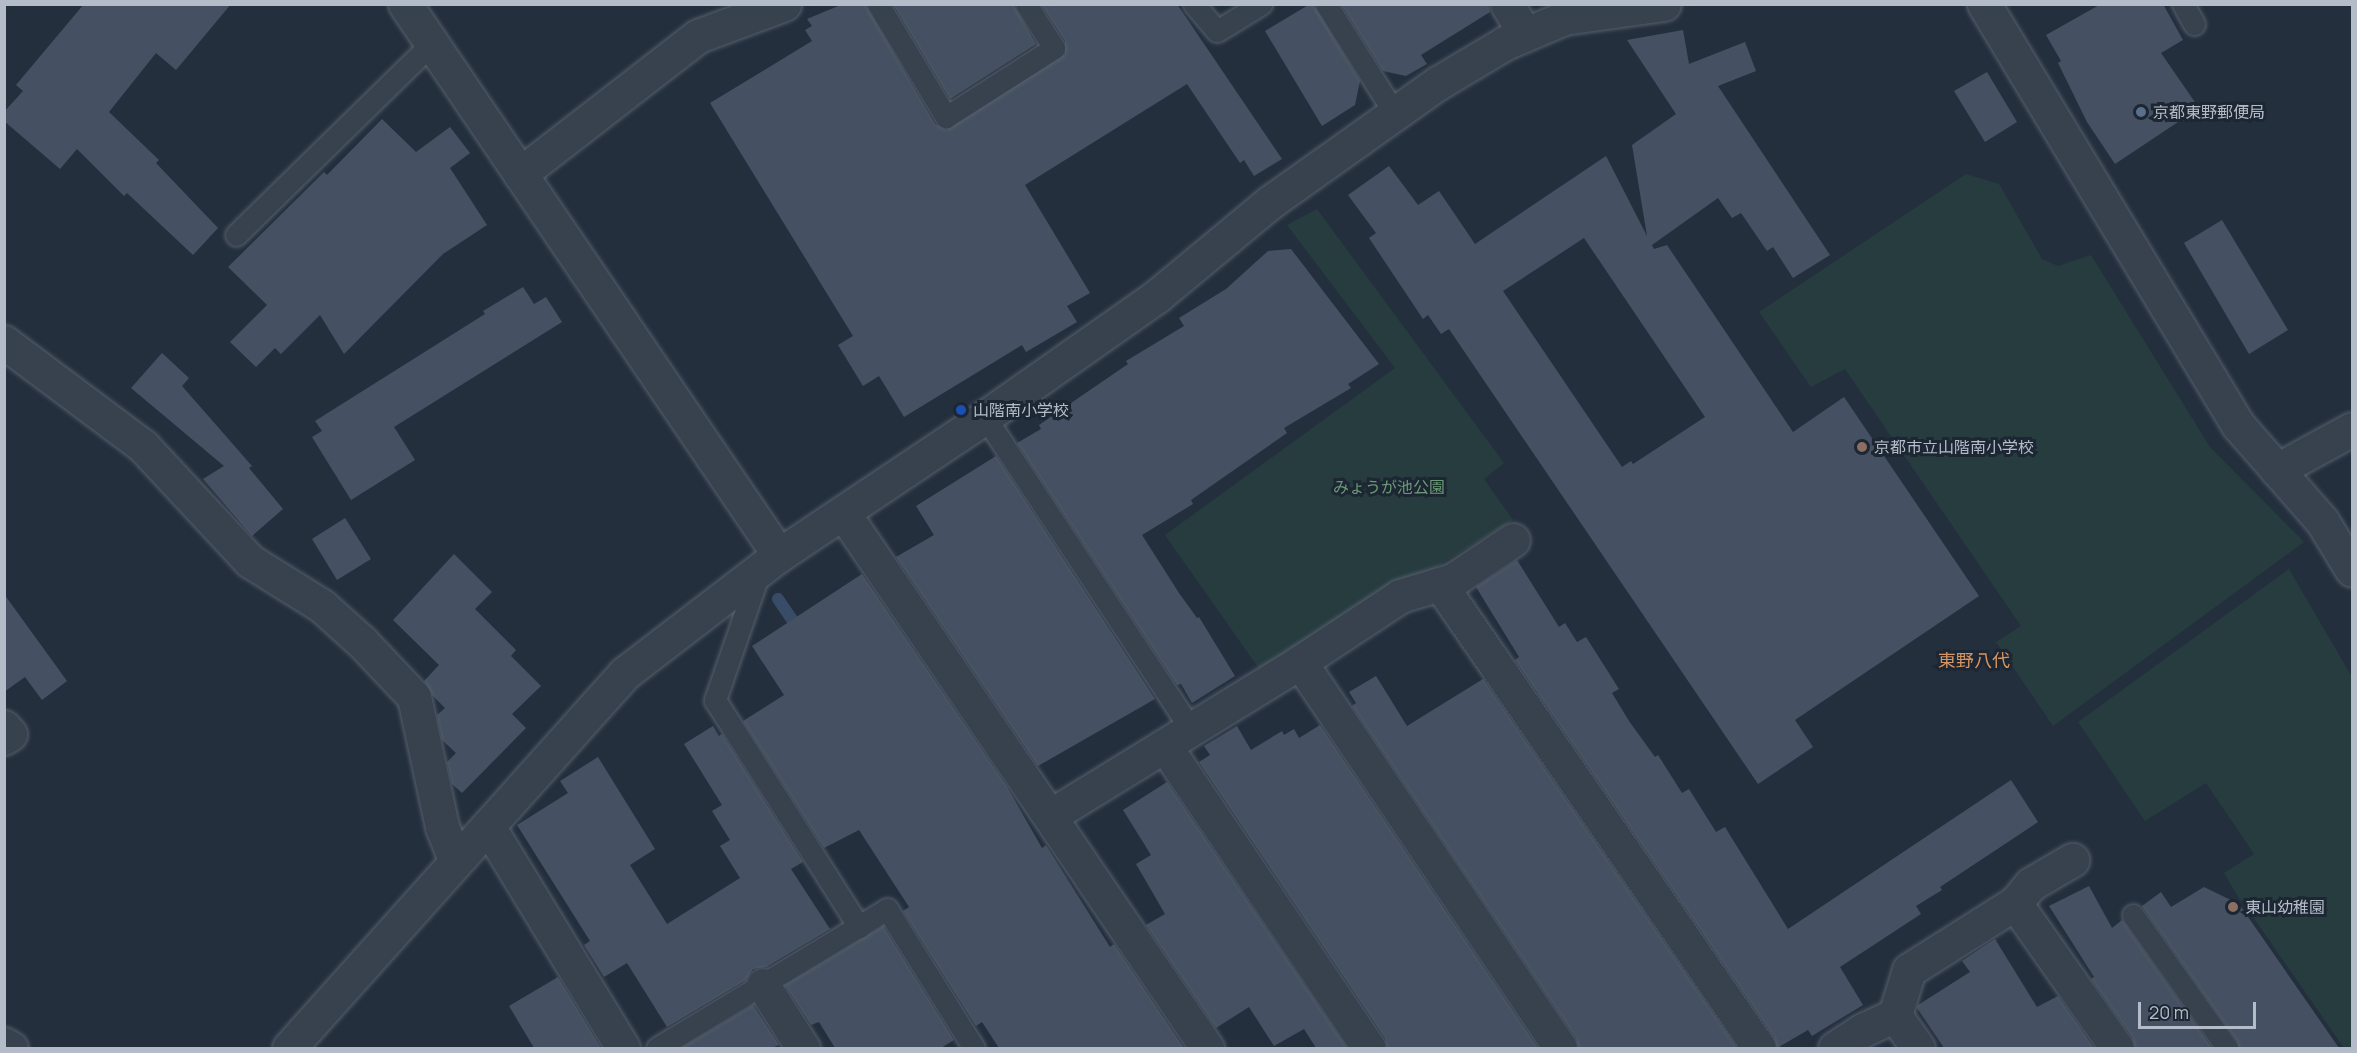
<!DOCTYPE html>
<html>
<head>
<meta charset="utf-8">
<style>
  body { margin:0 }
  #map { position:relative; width:2357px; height:1053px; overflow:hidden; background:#242f3e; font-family:Manrope,"Noto Sans JP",sans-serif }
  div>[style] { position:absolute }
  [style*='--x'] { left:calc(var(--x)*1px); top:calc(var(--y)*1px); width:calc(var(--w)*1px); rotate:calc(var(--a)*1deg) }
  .green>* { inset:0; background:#263c3f }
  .stream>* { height:12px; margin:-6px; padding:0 6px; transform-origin:6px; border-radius:6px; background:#394c67 }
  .building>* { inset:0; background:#455162 }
  .roads { filter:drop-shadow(0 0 2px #565f6c) drop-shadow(0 0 2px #565f6c) }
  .service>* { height:21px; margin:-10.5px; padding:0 10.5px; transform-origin:10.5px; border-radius:10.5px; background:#38414e }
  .minor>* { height:33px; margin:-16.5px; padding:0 16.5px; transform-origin:16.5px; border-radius:16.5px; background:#38414e }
  .tertiary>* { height:33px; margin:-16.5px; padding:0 16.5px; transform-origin:16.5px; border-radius:16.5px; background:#38414e }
  .dots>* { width:16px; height:16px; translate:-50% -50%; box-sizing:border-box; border:3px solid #1d2633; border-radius:50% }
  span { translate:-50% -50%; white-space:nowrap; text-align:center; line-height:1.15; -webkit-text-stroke:6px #1d2633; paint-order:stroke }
  .poi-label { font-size:16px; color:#b4bcc9 }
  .left { translate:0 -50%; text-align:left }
  .park-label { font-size:16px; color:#6b9a76 }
  .neighbourhood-label { font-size:18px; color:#d59563 }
  .frame { position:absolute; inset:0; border:6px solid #b4bcc9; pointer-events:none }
  .scale { position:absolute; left:2138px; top:1002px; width:118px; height:27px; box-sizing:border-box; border:3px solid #b4bcc9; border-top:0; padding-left:8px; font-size:18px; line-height:21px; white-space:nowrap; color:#b4bcc9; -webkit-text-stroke:4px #1d2633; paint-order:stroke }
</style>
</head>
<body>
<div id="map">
  <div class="green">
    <div style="clip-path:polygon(1966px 174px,1999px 184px,2042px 259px,2058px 266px,2091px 255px,2210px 447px,2304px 542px,2053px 726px,1996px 642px,2021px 626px,1845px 369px,1811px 387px,1759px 312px)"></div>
    <div style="clip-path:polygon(1317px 209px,1504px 463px,1484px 479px,1513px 520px,1262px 673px,1165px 535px,1395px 368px,1287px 225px)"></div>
    <div style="clip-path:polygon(2289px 569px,2352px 677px,2352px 1048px,2344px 1048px,2253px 917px,2253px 906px,2240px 900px,2224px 873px,2254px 854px,2206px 783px,2145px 821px,2078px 722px)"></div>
  </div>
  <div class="stream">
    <div style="--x:778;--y:599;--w:41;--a:55.9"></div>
  </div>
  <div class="building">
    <div style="clip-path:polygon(84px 4px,231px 4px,176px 70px,156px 53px,109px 112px,159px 160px,156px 163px,218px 228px,193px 255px,127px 193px,124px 196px,77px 149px,60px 169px,4px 121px,4px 112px,23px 91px,16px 85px)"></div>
    <div style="clip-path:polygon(843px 4px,865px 4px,935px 124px,946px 130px,1065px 54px,1065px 41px,1041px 4px,1177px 4px,1282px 159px,1254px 176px,1244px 160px,1240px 163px,1187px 84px,1025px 185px,1090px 293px,1067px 306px,1077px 322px,1026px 352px,1022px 345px,904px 417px,879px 376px,863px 386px,838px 345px,853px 336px,710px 103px,812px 41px,805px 30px,812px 26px,807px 19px)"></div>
    <div style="clip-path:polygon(893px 4px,1013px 4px,1036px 44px,950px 99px)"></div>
    <div style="clip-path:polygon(1310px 4px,1313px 4px,1360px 81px,1355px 105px,1322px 126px,1265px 31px)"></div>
    <div style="clip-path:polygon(1341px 4px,1488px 4px,1490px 12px,1421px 55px,1427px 64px,1406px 76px,1383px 71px)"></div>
    <div style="clip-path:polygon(2101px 4px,2163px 4px,2183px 40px,2161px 53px,2199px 108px,2115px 164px,2087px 122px,2058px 63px,2061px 61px,2046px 35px)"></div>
    <div style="clip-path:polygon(evenodd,1683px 30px,1689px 64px,1745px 42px,1756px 71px,1718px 86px,1830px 255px,1793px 278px,1773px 247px,1767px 251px,1741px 213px,1732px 218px,1718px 198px,1652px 245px,1654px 249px,1667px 245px,1793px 432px,1844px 397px,1979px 596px,1795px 720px,1813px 747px,1758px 784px,1449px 329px,1441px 334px,1428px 315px,1423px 319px,1369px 238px,1376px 233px,1348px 195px,1389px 166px,1418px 205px,1439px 191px,1475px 244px,1606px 156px,1647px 236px,1632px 145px,1676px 114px,1627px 40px,1683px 30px,1584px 238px,1705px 417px,1633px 464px,1631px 461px,1622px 467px,1503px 291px,1584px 238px)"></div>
    <div style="clip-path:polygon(1987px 72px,2017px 122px,1985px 142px,1954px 91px)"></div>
    <div style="clip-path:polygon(382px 119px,416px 152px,450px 127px,470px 153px,450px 168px,487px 225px,443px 254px,344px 354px,320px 315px,281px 354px,275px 348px,256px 367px,230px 342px,267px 305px,228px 267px,324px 172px,327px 175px)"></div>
    <div style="clip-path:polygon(2222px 220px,2288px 330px,2249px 354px,2184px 243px)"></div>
    <div style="clip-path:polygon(1291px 249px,1379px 364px,1348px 384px,1351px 388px,1284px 428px,1287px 433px,1191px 500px,1193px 504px,1142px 535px,1179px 593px,1197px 618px,1199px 617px,1235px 676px,1192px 703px,1181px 684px,1177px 685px,1017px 443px,1041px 429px,1039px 425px,1128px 364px,1126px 361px,1184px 326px,1179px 318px,1226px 289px,1268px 251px)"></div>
    <div style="clip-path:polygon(523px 287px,534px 304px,546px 297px,562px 322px,394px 427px,415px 460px,351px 500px,312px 437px,322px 431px,315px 421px,485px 314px,483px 311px)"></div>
    <div style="clip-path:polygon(162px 353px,189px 378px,182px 386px,252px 466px,249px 468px,283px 509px,252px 536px,203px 479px,224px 466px,131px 388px)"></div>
    <div style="clip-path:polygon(996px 456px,1155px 699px,1038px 766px,896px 557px,934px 535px,916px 506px)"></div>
    <div style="clip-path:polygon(345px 518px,371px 559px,337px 580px,312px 539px)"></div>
    <div style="clip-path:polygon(454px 554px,492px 592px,475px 609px,516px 650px,511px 656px,541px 686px,512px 714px,526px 728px,462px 793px,452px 784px,447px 762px,456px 753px,442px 740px,437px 715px,445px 708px,433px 696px,424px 681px,439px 665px,393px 620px)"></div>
    <div style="clip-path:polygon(1517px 560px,1559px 627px,1565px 623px,1577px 642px,1586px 637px,1619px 689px,1612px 693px,1629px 721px,1655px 757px,1658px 755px,1682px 793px,1689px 789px,1716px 832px,1725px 827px,1788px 929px,2011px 780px,2038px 822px,1940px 887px,1942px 890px,1916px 906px,1921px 914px,1840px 967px,1863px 1005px,1812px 1036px,1808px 1030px,1777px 1048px,1774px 1037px,1515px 660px,1519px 657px,1476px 587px)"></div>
    <div style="clip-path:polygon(862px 574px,1006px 785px,1042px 848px,1046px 845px,1110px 947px,1114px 944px,1184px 1048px,999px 1048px,982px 1022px,976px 1026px,903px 911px,909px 907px,859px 830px,824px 848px,743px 721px,784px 695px,752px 646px)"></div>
    <div style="clip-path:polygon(4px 594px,67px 681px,42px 700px,25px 677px,4px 692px)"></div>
    <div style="clip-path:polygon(1376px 676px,1407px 726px,1483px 679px,1737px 1048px,1578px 1048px,1576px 1038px,1352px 706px,1356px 703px,1349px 692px)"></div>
    <div style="clip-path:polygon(1320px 725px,1538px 1048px,1387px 1048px,1385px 1038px,1199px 762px,1210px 755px,1204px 746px,1237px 726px,1251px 750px,1282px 731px,1284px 735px,1294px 729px,1299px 738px)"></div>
    <div style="clip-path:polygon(713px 726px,719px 736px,722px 734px,803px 862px,791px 869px,830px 929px,766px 967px,753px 969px,746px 980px,667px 1027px,627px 963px,604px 977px,584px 945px,590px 941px,517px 825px,568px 793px,560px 781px,598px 757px,655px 849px,630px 865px,667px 924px,740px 878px,720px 846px,730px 840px,712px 811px,722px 805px,684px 744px)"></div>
    <div style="clip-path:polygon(1167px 782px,1347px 1048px,1316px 1048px,1304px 1029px,1274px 1046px,1249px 1007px,1216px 1028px,1146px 925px,1165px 914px,1136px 864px,1151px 855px,1123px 810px)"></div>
    <div style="clip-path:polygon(2089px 886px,2112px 928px,2122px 920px,2212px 1048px,2135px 1048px,2132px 1037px,2091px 979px,2094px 977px,2049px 906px)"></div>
    <div style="clip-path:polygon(2204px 887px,2239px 904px,2339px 1048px,2239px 1048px,2237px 1041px,2142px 906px,2161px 892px,2171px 907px)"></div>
    <div style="clip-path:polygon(883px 926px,954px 1040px,941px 1048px,835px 1048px,819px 1022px,811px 1025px,785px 985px)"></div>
    <div style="clip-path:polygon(1995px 939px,2037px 1007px,2058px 996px,2094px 1048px,1944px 1048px,1917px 1008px,1918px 1005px,1970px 972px,1962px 961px)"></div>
    <div style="clip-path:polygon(558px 977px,601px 1048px,534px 1048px,509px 1006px)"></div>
    <div style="clip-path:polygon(753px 1005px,779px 1045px,772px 1048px,681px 1048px)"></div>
  </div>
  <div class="roads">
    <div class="service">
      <div style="--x:878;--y:4;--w:132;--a:59"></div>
      <div style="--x:946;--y:117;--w:128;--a:-32.6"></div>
      <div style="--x:1054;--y:48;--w:52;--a:-122.5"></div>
      <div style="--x:1194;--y:4;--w:35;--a:50"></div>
      <div style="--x:1217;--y:31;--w:52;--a:-31.5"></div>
      <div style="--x:1326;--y:4;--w:130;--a:57.9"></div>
      <div style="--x:2183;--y:4;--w:23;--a:61"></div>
      <div style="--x:236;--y:235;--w:274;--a:-44.4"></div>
      <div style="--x:985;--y:417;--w:375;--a:56.6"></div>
      <div style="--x:760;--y:570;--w:138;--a:109.1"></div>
      <div style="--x:715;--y:700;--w:269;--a:57.6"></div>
      <div style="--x:2133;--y:915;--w:163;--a:54.7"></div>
      <div style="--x:657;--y:1048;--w:269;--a:-31.1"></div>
      <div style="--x:887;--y:909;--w:164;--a:58"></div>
    </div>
    <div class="minor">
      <div style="--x:405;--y:4;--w:666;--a:55.83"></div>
      <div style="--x:1507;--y:4;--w:35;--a:59"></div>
      <div style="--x:1984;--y:4;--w:492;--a:58.9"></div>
      <div style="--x:2238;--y:425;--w:128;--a:48.8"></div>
      <div style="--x:2322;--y:521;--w:57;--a:58.5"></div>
      <div style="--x:520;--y:174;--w:225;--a:-37.8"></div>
      <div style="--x:698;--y:36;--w:92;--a:-20.4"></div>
      <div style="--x:4;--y:342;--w:174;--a:36.8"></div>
      <div style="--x:143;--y:446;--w:157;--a:47.1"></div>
      <div style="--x:250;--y:561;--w:85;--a:32"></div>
      <div style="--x:322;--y:606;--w:54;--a:42"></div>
      <div style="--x:362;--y:642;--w:76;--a:46.6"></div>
      <div style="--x:414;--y:697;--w:133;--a:77.8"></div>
      <div style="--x:442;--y:827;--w:37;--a:68"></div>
      <div style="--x:2277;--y:470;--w:85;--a:-28.7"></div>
      <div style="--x:844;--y:514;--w:646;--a:55.79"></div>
      <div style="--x:1440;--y:584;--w:563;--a:55.49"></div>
      <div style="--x:1300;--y:662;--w:120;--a:-33.4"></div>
      <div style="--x:1400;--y:596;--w:55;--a:-16.8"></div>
      <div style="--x:1453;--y:580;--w:72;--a:-33.7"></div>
      <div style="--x:4;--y:727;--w:9;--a:49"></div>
      <div style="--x:10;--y:734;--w:7;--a:146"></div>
      <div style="--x:1165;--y:746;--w:364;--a:56"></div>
      <div style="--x:1050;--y:816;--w:294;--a:-31.6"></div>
      <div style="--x:1300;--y:662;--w:465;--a:56"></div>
      <div style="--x:488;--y:826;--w:260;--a:58.7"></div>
      <div style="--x:2015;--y:903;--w:177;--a:54.9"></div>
      <div style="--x:763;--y:985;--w:75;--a:57.6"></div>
      <div style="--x:4;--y:1044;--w:8;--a:30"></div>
      <div style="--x:1835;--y:1048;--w:33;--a:-33"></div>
      <div style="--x:1863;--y:1030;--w:35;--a:-25"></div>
      <div style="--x:1918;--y:1048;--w:40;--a:-124.9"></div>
      <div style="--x:1895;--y:1015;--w:47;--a:-72.7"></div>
      <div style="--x:1909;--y:970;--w:125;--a:-32.3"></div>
      <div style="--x:2015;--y:903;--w:25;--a:-50"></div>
      <div style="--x:2031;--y:884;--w:48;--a:-30.3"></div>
    </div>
    <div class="tertiary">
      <div style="--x:289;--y:1048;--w:504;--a:-48.14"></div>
      <div style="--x:625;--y:673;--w:194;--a:-37.5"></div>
      <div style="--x:779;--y:555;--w:248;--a:-33.8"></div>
      <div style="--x:985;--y:417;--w:210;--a:-35.1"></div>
      <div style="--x:1157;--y:296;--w:146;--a:-39.7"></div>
      <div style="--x:1269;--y:203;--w:207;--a:-35.4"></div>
      <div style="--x:1438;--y:83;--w:78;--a:-30.8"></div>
      <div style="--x:1505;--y:43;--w:64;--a:-23"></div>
      <div style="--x:1564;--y:18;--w:101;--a:-8"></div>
    </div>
  </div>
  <div class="dots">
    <div style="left:2141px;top:112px;background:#5c6f8a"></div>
    <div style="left:961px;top:410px;background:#1a4fb4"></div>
    <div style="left:1862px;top:447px;background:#8d6e63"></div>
    <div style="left:2233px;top:907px;background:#8d6e63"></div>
  </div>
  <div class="poi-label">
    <span class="left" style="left:2153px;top:112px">京都東野郵便局</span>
    <span class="left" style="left:973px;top:410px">山階南小学校</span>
    <span class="left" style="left:1874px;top:447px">京都市立山階南小学校</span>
    <span class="left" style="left:2245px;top:907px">東山幼稚園</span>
  </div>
  <div class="park-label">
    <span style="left:1389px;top:487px">みょうが池公園</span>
  </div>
  <div class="neighbourhood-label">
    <span style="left:1974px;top:660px">東野八代</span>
  </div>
  <div class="frame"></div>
  <div class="scale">20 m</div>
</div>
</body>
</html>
